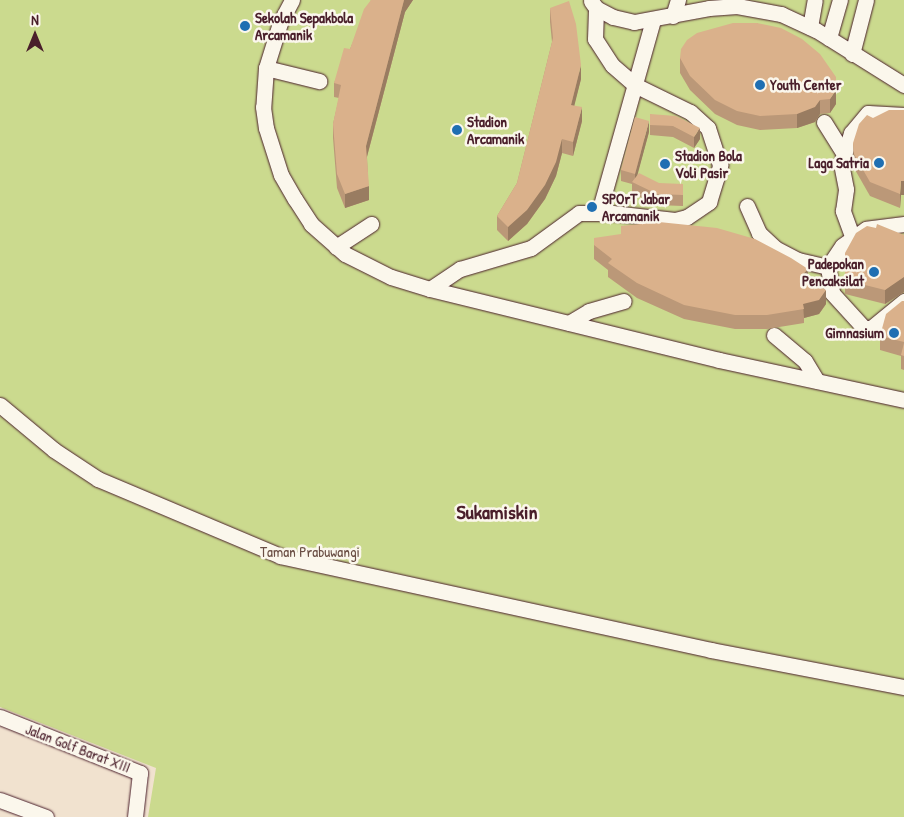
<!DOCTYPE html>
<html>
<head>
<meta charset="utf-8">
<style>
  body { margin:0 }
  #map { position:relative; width:904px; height:817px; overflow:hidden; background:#f1e2cf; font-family:"Patrick Hand",sans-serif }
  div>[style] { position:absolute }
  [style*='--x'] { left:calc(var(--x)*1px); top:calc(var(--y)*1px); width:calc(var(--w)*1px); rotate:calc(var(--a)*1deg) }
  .green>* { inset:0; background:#cbda8e }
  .roads { filter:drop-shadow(0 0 1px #4a1f2b) drop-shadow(0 0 1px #4a1f2b) }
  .minor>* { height:15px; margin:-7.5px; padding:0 7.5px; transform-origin:7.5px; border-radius:7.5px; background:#fbf7ec }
  .wall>* { inset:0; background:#bb9878 }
  .shaded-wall>* { inset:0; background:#997c61 }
  .building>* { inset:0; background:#dab18b }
  .dots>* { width:14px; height:14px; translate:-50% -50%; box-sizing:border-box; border:2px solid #fbf7ec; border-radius:50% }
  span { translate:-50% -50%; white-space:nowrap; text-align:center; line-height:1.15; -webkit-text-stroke:5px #fbf7ec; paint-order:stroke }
  .poi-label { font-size:15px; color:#4a1f2b; font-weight:700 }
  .left { translate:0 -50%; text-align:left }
  .right { translate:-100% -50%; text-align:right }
  .park-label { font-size:15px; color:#6a4e44 }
  .street-label { font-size:15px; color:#4a1f2b }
  .district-label { font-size:20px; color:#4a1f2b; font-weight:700 }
  .north { position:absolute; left:10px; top:10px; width:50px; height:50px; -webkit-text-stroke:4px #fbf7ec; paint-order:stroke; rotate:0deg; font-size:14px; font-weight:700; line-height:20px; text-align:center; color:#4a1f2b }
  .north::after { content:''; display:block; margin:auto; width:18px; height:22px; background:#4a1f2b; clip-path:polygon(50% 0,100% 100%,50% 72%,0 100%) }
</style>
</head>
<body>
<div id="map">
  <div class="green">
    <div style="clip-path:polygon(0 0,904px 0,904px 817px,148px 817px,156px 768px,0 707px)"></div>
  </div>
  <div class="roads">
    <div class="minor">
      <div style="--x:292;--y:0;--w:26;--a:118"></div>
      <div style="--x:280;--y:23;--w:47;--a:107.3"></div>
      <div style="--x:266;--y:68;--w:39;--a:94"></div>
      <div style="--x:263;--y:107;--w:21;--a:82"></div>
      <div style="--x:266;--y:128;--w:49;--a:72.3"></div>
      <div style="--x:281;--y:175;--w:28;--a:60"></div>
      <div style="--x:295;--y:199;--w:30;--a:57"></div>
      <div style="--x:311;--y:224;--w:45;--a:41.4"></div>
      <div style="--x:345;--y:254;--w:51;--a:26.6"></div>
      <div style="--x:391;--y:277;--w:41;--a:17.1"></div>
      <div style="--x:430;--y:289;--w:298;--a:13.8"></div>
      <div style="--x:719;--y:360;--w:189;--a:12.2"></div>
      <div style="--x:591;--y:1;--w:9;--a:54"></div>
      <div style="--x:596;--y:8;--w:19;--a:28"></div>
      <div style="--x:613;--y:17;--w:22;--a:13"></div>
      <div style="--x:634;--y:22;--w:76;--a:-10.6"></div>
      <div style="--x:709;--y:8;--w:28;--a:-4"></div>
      <div style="--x:737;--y:6;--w:45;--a:10.3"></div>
      <div style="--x:781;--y:14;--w:38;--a:25"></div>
      <div style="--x:816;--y:30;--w:104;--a:32"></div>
      <div style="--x:673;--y:16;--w:17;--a:-73"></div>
      <div style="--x:810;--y:27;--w:27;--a:-80"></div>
      <div style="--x:829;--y:38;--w:40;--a:-74"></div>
      <div style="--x:852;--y:54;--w:56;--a:-75.5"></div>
      <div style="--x:266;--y:68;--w:55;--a:13.8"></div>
      <div style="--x:824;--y:122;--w:36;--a:58"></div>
      <div style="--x:747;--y:206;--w:30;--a:66"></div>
      <div style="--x:759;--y:233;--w:22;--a:43"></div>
      <div style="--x:775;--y:248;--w:26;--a:28"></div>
      <div style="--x:798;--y:260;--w:31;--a:13"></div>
      <div style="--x:599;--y:212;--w:199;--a:-74.3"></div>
      <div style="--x:904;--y:224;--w:38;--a:173"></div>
      <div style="--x:866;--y:229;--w:29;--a:145"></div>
      <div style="--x:842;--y:246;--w:25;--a:124"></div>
      <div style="--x:828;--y:267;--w:26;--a:81"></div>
      <div style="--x:832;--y:293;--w:47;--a:47.6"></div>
      <div style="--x:864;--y:328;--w:7;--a:0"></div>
      <div style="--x:871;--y:328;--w:43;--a:-39.3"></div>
      <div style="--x:852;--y:236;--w:27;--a:-110"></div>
      <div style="--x:843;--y:211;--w:22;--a:-82"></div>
      <div style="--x:846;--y:189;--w:25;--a:-101"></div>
      <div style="--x:841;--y:164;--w:33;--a:-72"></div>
      <div style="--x:851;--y:133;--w:26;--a:-50"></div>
      <div style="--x:868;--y:113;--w:36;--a:3"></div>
      <div style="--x:336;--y:247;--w:42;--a:-33.3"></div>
      <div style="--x:430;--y:289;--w:36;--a:-34"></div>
      <div style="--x:460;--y:269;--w:74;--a:-16.5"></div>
      <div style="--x:531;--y:248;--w:59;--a:-36.1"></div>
      <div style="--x:579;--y:213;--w:33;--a:0"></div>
      <div style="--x:612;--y:213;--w:63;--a:6.3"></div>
      <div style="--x:675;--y:220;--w:12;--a:-14"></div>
      <div style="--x:687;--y:217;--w:27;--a:-34"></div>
      <div style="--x:709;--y:202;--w:39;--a:-73"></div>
      <div style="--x:720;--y:165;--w:39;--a:-108"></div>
      <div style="--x:708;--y:128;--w:24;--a:-138"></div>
      <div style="--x:690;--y:112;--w:61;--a:-153.9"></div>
      <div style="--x:635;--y:85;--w:30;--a:-139"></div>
      <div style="--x:612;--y:65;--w:31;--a:-123"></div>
      <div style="--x:595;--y:39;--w:31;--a:-88"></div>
      <div style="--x:569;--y:323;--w:23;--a:-31"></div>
      <div style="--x:589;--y:311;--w:36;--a:-16"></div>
      <div style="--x:774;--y:335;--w:40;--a:40"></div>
      <div style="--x:805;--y:361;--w:23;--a:59"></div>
      <div style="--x:0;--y:405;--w:70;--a:39.8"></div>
      <div style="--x:54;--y:450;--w:53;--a:33.4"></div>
      <div style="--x:98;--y:479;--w:198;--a:22.9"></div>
      <div style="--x:280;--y:556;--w:441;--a:12.3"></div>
      <div style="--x:711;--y:650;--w:197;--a:10.9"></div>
      <div style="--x:0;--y:717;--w:151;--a:21.8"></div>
      <div style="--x:140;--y:773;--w:44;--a:96.5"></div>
      <div style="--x:0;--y:800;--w:49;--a:20.3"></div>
    </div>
  </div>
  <div class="wall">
    <div style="clip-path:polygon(371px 0,413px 0,405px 12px,367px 157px,369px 200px,345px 208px,337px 188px,333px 138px,333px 124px,339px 98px,334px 97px,334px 83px,350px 49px)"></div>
    <div style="clip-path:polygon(550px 8px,581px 79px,574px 105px,582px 121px,573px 156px,562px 153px,556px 176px,545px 199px,527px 224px,508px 241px,497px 230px,497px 216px,517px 183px,552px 42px,550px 22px)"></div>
    <div style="clip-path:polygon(757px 23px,836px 104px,830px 113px,820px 114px,815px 122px,797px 128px,760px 130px,737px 125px,715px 114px,690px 90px,680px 73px,680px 58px)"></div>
    <div style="clip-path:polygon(650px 114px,700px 139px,694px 148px,673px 137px,650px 135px)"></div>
    <div style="clip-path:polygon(649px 132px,637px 175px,683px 195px,683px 206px,657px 205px,632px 193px,632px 184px,621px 181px,621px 170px)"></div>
    <div style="clip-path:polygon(853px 143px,901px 195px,900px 208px,870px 196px,854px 168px)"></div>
    <div style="clip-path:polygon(594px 238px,808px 279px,826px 304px,819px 314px,804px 318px,804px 323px,767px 329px,735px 329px,684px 319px,637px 298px,608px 277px,608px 270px,594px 259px)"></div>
    <div style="clip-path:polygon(845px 253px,904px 292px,885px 304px,845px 294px)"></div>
    <div style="clip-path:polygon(904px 301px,904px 370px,901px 369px,901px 356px,880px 350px,880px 336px)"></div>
  </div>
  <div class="shaded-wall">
    <div style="clip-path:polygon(404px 0,413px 0,405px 12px,366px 160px,366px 146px)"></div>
    <div style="clip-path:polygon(581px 65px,581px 79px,571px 119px,571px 105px)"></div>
    <div style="clip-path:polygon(836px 90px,836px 104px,830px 113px,830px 99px)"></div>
    <div style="clip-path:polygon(820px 100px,820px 114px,815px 122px,797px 128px,797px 114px)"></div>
    <div style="clip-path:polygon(582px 107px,582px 121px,573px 156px,573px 142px)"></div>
    <div style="clip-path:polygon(649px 121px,649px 132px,635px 184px,635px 174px)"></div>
    <div style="clip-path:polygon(700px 128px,700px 139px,694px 148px,694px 137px)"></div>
    <div style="clip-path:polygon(562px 139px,562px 153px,556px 176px,545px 199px,527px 224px,508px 241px,508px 227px)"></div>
    <div style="clip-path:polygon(901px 181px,904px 181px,904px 195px,901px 195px,900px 208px,900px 194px)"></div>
    <div style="clip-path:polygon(369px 186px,369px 200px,345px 208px,345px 194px)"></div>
    <div style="clip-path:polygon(808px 269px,808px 283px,801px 276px)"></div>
    <div style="clip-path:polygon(904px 275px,904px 292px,885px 304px,885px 290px)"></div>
    <div style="clip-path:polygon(826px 290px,826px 304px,819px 314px,804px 318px,803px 304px)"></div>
  </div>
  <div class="building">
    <div style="clip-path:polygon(371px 0,404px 0,366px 146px,369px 186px,345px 194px,337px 174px,333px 124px,341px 85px,334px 83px,344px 48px,350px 49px,364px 9px)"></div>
    <div style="clip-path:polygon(569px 1px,576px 24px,581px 65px,571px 105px,582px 107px,573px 142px,562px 139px,556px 162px,545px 185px,527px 210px,508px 227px,497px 216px,517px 183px,553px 38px,550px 8px)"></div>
    <div style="clip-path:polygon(733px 23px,757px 23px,781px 28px,802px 39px,820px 54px,836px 77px,836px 90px,830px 99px,820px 100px,815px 107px,797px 114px,760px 116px,737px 111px,715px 100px,690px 76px,680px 58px,681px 49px,687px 40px,697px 33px)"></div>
    <div style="clip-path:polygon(889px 110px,904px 110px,904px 181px,901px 181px,900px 194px,870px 182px,854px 154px,853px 143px,859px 124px,867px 115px,873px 118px)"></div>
    <div style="clip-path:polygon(650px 114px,676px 116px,700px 128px,694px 137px,673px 126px,650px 125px)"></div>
    <div style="clip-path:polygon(635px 117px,649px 121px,635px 174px,621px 170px)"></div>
    <div style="clip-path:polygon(639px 173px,659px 183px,683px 184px,683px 195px,657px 194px,632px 182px)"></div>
    <div style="clip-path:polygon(659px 222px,717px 228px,755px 239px,791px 258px,808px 269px,801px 276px,826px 290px,819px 300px,803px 304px,804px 309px,767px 315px,735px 315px,684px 305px,637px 283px,608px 263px,612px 259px,594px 245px,594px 238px,621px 234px,621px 226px)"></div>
    <div style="clip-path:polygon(877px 224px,904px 235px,904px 277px,885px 290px,845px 280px,845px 253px,856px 233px,867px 226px,876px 228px)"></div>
    <div style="clip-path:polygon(902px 301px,904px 301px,904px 342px,880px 336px,886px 314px)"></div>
    <div style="clip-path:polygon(904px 343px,904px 356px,901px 355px)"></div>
  </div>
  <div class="dots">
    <div style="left:245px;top:26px;background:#1f6fb2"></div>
    <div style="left:760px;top:85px;background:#1f6fb2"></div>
    <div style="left:457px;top:130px;background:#1f6fb2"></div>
    <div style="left:879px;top:163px;background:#1f6fb2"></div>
    <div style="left:665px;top:164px;background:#1f6fb2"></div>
    <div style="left:592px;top:207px;background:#1f6fb2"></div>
    <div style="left:874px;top:272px;background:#1f6fb2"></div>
    <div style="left:894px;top:333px;background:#1f6fb2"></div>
  </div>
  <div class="poi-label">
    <span class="left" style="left:255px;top:26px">Sekolah Sepakbola<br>Arcamanik</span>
    <span class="left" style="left:770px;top:85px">Youth Center</span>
    <span class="left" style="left:467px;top:130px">Stadion<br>Arcamanik</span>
    <span class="left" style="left:675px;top:164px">Stadion Bola<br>Voli Pasir</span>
    <span class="right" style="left:869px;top:163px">Laga Satria</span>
    <span class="left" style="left:602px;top:207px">SPOrT Jabar<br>Arcamanik</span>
    <span class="right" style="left:864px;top:272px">Padepokan<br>Pencaksilat</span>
    <span class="right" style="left:884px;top:333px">Gimnasium</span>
  </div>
  <div class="park-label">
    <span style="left:310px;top:552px">Taman Prabuwangi</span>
  </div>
  <div class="street-label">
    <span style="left:78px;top:748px;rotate:21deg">Jalan Golf Barat XIII</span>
  </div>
  <div class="district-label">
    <span style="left:497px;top:511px">Sukamiskin</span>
  </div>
  <div class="north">N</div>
</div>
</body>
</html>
